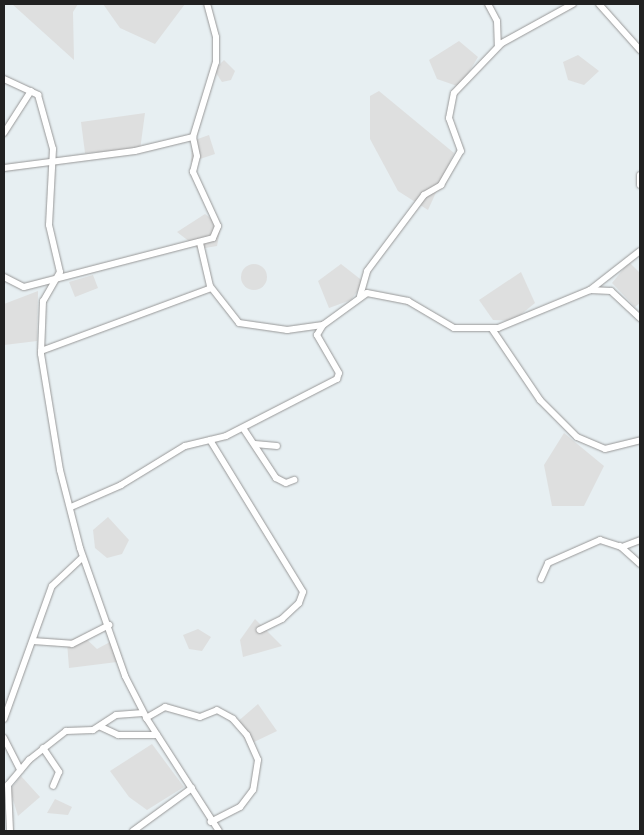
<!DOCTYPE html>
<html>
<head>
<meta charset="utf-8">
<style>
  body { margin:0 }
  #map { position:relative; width:644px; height:835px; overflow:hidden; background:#e7eff2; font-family:"Work Sans",sans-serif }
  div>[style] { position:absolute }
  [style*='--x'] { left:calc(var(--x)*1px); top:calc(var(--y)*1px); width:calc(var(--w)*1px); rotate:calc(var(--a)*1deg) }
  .residential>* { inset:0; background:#dedfdf }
  .round { border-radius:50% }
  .roads { filter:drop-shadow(0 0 1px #989898) drop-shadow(0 0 1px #989898) }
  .street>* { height:6px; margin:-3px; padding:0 3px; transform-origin:3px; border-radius:3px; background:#fff }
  span { translate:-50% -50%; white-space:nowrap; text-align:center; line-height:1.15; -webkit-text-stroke:4px #fff; paint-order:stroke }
  .frame { position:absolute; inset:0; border:5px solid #212121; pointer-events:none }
</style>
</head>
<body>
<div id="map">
  <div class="residential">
    <div style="clip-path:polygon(12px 4px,78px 4px,73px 12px,74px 60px)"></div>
    <div style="clip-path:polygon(103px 4px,185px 4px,155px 44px,120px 28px)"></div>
    <div style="clip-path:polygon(459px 41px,478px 57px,460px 87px,437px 79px,429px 60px)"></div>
    <div style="clip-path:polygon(578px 55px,599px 71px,584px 85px,568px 80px,563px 62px)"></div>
    <div style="clip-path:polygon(224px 60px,235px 71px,231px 80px,222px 82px,214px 70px)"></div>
    <div style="clip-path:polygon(379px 91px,454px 153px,428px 210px,398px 191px,370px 139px,370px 96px)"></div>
    <div style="clip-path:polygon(145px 113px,140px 150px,85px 153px,81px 122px)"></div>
    <div style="clip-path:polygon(209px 135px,215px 154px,191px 162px,192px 141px)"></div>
    <div style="clip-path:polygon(205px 214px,221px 226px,217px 246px,199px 249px,177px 232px)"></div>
    <div style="clip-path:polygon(629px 262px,640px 273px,640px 303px,635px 307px,612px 283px)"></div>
    <div style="clip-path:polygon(341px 264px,364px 282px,351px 300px,329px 308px,318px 281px)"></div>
    <div class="round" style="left:241px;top:264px;width:26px;height:26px"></div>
    <div style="clip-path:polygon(521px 272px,535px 303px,513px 321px,493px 320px,479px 300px)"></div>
    <div style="clip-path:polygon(93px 275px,98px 288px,75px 297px,69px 282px)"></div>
    <div style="clip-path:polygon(38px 291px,37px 341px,4px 345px,4px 304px)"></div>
    <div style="clip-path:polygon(564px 433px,604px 466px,584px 506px,552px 506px,544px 465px)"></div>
    <div style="clip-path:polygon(108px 517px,129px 540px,122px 554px,107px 558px,95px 548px,93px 530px)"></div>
    <div style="clip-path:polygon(255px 619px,282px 646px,243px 657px,240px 640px)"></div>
    <div style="clip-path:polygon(198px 629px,211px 637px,202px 651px,189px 649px,183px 635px)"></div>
    <div style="clip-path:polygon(82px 635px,97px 649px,110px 642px,117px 662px,69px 668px,67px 642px)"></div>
    <div style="clip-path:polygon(258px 704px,277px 731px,248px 745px,236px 723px)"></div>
    <div style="clip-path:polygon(152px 744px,184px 787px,147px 810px,129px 797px,110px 771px)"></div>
    <div style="clip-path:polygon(21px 776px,40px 797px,18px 816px,10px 790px)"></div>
    <div style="clip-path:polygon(55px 799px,72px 807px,68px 815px,47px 813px)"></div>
  </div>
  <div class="roads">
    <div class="street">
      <div style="--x:488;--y:4;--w:19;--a:62"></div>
      <div style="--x:497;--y:21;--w:25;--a:88"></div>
      <div style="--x:599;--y:4;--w:62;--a:48.3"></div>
      <div style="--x:4;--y:79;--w:38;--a:25"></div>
      <div style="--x:38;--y:95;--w:56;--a:74.5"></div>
      <div style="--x:53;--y:149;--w:76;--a:93"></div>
      <div style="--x:49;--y:225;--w:48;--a:76.8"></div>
      <div style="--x:60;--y:272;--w:34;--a:120"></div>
      <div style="--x:43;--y:301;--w:53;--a:92.2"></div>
      <div style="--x:41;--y:354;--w:118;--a:80.7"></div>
      <div style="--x:60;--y:470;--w:81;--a:75.6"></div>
      <div style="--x:80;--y:548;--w:136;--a:70.6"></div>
      <div style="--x:125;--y:676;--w:48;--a:62.9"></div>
      <div style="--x:147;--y:719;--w:133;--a:57.3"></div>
      <div style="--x:4;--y:133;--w:50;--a:-57.3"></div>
      <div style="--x:4;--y:168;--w:132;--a:-7.4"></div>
      <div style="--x:135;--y:151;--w:60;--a:-13.6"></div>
      <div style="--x:640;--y:175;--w:10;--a:90"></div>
      <div style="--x:200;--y:243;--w:44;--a:76.9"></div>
      <div style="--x:210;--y:286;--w:47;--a:51.9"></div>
      <div style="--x:239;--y:323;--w:49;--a:8.3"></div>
      <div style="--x:287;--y:330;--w:36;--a:-8"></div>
      <div style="--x:4;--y:277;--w:22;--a:27"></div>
      <div style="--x:24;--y:287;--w:195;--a:-14.5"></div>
      <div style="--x:213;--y:238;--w:13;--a:-67"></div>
      <div style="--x:218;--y:226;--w:60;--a:-114.8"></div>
      <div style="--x:193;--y:172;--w:16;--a:-76"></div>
      <div style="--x:197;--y:156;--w:19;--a:-102"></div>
      <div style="--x:193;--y:137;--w:78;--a:-73"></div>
      <div style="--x:216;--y:62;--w:25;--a:-90"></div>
      <div style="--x:216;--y:37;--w:34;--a:-105"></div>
      <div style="--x:590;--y:290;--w:21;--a:3"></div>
      <div style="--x:611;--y:291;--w:40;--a:43"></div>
      <div style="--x:360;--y:296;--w:26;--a:-74"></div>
      <div style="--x:367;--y:271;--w:95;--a:-53.1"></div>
      <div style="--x:424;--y:195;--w:20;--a:-30"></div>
      <div style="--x:441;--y:185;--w:39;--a:-60"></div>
      <div style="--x:461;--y:151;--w:35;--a:-110"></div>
      <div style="--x:449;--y:118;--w:25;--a:-79"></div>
      <div style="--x:454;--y:93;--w:69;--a:-46.2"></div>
      <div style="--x:502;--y:43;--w:81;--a:-28.8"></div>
      <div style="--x:492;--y:329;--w:86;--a:55.9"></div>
      <div style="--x:540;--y:400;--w:52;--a:45"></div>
      <div style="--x:577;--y:437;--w:30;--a:23"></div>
      <div style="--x:605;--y:449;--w:36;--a:-14"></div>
      <div style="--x:41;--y:351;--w:181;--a:-20.3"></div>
      <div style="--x:243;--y:428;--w:60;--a:56.6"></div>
      <div style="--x:276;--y:478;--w:11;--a:27"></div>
      <div style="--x:286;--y:483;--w:9;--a:-21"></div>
      <div style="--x:210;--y:440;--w:178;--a:58.5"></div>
      <div style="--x:303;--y:592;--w:12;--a:110"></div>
      <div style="--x:299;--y:603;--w:23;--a:137"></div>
      <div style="--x:282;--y:619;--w:25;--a:154"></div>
      <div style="--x:255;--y:444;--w:22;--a:5"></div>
      <div style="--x:71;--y:507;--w:55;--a:-23.7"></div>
      <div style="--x:121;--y:485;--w:75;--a:-31.4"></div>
      <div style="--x:185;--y:446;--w:42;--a:-13.7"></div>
      <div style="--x:226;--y:436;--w:125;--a:-27.2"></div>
      <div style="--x:337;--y:379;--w:6;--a:-72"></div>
      <div style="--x:339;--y:373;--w:44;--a:-120.1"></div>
      <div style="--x:317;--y:335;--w:12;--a:-59"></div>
      <div style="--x:323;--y:325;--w:54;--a:-36"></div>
      <div style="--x:367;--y:293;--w:42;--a:11"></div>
      <div style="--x:408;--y:301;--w:53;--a:30.4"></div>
      <div style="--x:454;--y:328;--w:44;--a:0"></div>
      <div style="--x:498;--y:328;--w:100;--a:-22.4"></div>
      <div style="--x:590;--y:290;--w:63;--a:-38"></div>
      <div style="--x:620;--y:546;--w:27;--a:42"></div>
      <div style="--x:541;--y:579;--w:17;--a:-66"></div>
      <div style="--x:548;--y:563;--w:57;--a:-23.9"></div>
      <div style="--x:600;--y:540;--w:23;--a:18"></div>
      <div style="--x:622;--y:547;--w:19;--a:-21"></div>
      <div style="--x:33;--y:641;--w:39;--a:4"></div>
      <div style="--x:72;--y:644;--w:42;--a:-27.2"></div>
      <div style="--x:146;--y:718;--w:22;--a:-30"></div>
      <div style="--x:165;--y:707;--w:36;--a:16"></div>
      <div style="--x:200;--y:717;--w:18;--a:-22"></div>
      <div style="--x:217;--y:710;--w:18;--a:29"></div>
      <div style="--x:233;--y:719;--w:21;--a:49"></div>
      <div style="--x:247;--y:735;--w:27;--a:66"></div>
      <div style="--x:258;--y:760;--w:30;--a:99"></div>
      <div style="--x:253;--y:790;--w:21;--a:127"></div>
      <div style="--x:240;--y:807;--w:33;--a:153"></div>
      <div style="--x:4;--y:719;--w:141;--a:-70.2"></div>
      <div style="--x:52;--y:586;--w:42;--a:-43.1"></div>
      <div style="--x:101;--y:727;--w:19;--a:25"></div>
      <div style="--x:118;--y:735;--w:39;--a:0"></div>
      <div style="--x:4;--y:738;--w:36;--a:63"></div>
      <div style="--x:43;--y:748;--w:29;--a:56"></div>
      <div style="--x:59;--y:772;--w:15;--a:113"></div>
      <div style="--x:10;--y:831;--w:46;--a:-92.5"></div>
      <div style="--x:8;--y:785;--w:33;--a:-50"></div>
      <div style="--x:29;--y:760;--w:47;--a:-38.1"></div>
      <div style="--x:66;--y:731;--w:27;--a:-2"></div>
      <div style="--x:93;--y:730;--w:27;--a:-33"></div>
      <div style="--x:116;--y:715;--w:27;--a:-4"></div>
      <div style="--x:133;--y:831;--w:73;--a:-36.1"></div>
    </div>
  </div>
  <div class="frame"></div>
</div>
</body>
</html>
